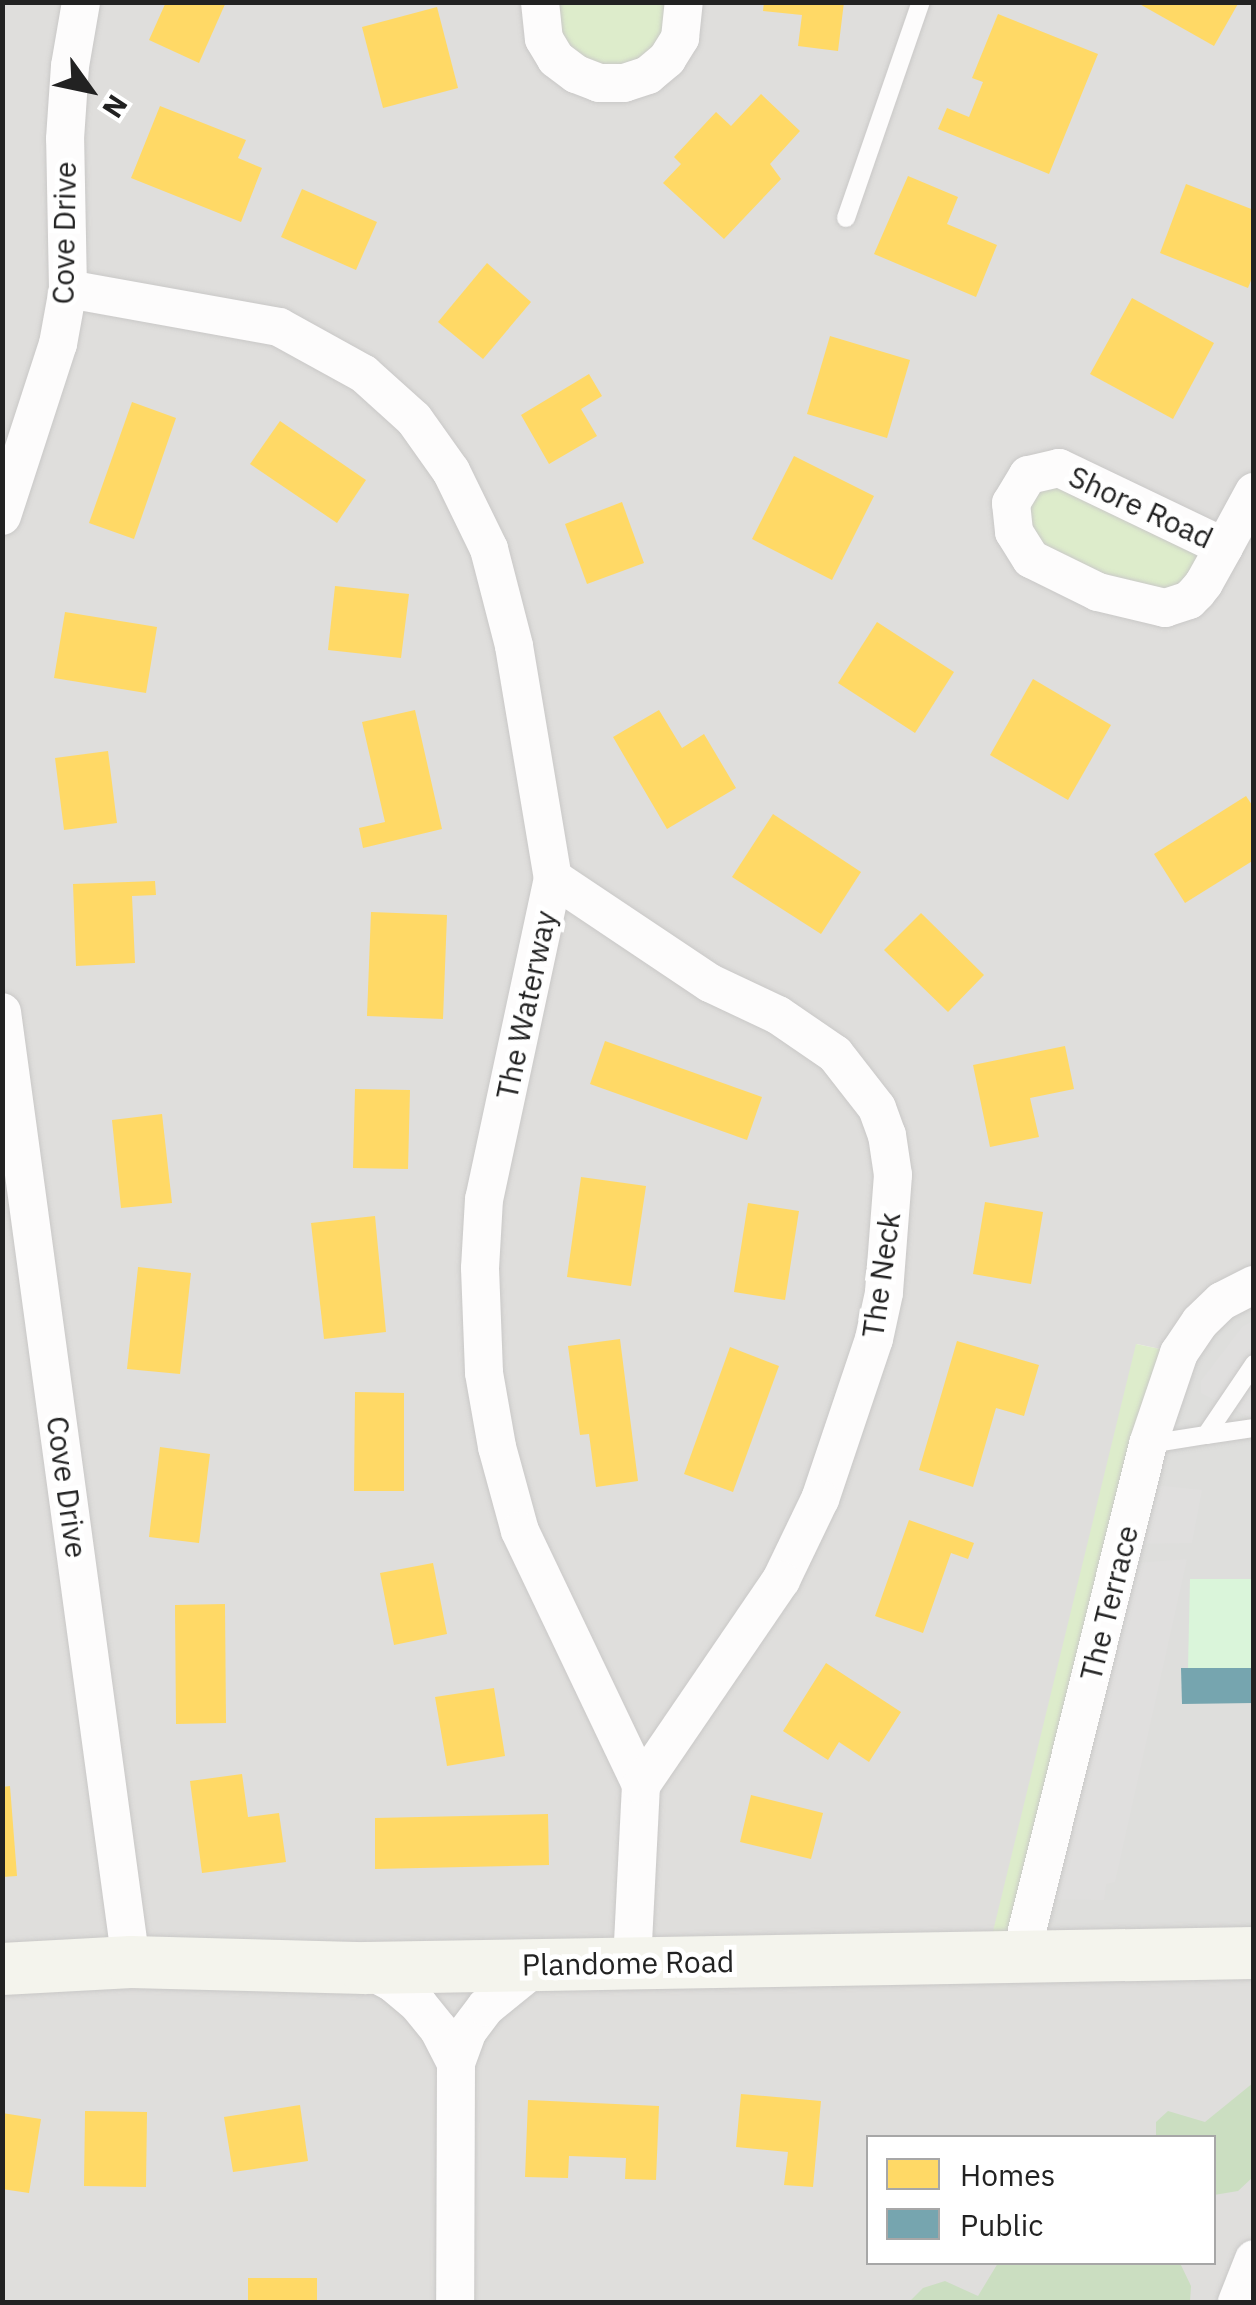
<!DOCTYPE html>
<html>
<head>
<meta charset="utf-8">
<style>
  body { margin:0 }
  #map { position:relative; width:1256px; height:2305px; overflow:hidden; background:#f0eeeb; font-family:"IBM Plex Sans",sans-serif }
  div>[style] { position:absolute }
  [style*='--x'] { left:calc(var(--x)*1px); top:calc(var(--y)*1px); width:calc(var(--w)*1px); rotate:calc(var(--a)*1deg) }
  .residential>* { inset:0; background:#dfdedc }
  .religious>* { inset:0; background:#dededc }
  .grass>* { inset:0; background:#ddeccb }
  .forest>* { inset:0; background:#cbdec1 }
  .park>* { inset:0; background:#daf5da }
  .parking>* { inset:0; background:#e0dfde }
  .homes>* { inset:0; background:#ffd966 }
  .public>* { inset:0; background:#76a5af }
  .roads { filter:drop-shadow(0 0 2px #c9c8c7) drop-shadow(0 0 2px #c9c8c7) }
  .service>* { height:18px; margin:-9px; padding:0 9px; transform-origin:9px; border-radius:9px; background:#fdfcfc }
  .minor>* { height:38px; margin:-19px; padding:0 19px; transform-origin:19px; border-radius:19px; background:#fdfcfc }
  .secondary>* { height:52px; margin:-26px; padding:0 26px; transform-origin:26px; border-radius:26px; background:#f4f4ed }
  span { translate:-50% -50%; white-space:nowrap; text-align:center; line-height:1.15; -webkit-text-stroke:10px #fff; paint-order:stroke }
  .street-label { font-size:30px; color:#222 }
  .frame { position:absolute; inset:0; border:5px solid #222; pointer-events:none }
  .legend { position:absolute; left:866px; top:2135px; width:350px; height:130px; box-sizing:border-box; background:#fff; border:2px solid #a7a7a7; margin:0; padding:12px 18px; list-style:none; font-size:30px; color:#222 }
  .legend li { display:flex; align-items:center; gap:20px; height:50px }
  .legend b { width:50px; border:2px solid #a7a7a7 }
  .north { position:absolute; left:40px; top:40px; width:100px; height:100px; -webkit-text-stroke:8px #fff; paint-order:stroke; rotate:123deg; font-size:28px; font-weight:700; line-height:40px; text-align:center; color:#222 }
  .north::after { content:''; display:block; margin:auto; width:35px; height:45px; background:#222; clip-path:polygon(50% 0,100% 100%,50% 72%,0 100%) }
</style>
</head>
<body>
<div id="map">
  <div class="residential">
    <div style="clip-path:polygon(evenodd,3px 3px,1253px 3px,1253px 1285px,1179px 1353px,1137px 1344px,1253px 1953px,1253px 2302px,3px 2302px,3px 3px,868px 2138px,1214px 2138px,1214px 2262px,868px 2262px,868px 2138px)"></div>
  </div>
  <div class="religious">
    <div style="clip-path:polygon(1253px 1285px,1253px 1953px,1021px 1955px,1179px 1353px)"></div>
  </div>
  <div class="grass">
    <div style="clip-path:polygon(540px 2px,684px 3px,667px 59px,576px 74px)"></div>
    <div style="clip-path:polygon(1028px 475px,1224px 547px,1189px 600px,1048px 568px,1015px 493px)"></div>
    <div style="clip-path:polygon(1136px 1344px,1179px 1353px,1021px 1955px,987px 1956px)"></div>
  </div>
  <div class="forest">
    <div style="clip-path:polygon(1253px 2083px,1253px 2177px,1238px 2191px,1214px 2195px,1214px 2138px,1156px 2137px,1156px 2122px,1168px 2111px,1205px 2122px)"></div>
    <div style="clip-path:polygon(998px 2263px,1180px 2263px,1191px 2286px,1190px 2302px,909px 2302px,923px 2288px,945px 2281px,978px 2296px)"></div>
  </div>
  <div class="park">
    <div style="clip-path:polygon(1190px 1579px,1253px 1579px,1252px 1668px,1188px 1668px)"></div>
  </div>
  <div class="parking">
    <div style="clip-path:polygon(1253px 1321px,1253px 1419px,1201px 1393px,1201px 1381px,1243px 1326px)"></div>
    <div style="clip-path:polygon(1144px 1484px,1202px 1490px,1192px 1543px,1128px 1544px)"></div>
    <div style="clip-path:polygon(1187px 1559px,1115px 1882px,1106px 1884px,1104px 1900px,1038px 1899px,1123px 1564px)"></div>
  </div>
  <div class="homes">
    <div style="clip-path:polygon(166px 2px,226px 2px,199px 63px,149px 40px)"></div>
    <div style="clip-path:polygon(764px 2px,844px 2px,838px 51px,798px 46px,802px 15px,763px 11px)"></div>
    <div style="clip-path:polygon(1136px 2px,1239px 2px,1214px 46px)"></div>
    <div style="clip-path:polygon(437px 7px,458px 88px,383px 108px,362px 27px)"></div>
    <div style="clip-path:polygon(998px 14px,1098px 54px,1049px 174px,938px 129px,947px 108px,969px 117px,983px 82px,972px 78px)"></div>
    <div style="clip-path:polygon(761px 94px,800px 131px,770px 164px,781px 179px,724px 239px,663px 183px,681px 164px,674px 157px,716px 112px,731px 126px)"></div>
    <div style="clip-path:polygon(160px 106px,246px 140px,238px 158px,262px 168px,241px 222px,131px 178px)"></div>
    <div style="clip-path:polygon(908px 176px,958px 197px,947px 224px,997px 245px,976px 297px,874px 254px)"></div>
    <div style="clip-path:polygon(1186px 184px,1254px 210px,1254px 273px,1248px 288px,1160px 253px)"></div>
    <div style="clip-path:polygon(302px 189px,377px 222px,356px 270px,281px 237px)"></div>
    <div style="clip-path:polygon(487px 263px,531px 302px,483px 359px,438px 322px)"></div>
    <div style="clip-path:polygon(1132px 298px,1214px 343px,1173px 419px,1090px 374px)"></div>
    <div style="clip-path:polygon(830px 336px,910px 360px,887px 438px,807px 414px)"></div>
    <div style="clip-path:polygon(589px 374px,602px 396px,581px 409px,597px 436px,549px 464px,521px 415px)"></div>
    <div style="clip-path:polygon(132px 402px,176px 418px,134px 539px,89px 523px)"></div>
    <div style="clip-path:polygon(280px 421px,366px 480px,337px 523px,250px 464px)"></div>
    <div style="clip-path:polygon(794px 456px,874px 496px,832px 580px,752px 539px)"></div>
    <div style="clip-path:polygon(622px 502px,644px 563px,587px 584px,565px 524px)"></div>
    <div style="clip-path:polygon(335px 586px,409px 594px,401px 658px,328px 650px)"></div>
    <div style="clip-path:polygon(65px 612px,157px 627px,146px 693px,54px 678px)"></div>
    <div style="clip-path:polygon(877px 622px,954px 672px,915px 733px,838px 683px)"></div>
    <div style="clip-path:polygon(1033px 679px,1111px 725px,1068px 800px,990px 755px)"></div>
    <div style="clip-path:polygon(415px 710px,442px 829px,363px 848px,359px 828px,385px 822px,362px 722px)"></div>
    <div style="clip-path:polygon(659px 710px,682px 748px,704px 734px,736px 788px,667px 829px,613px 737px)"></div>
    <div style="clip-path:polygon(108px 751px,117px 823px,64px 830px,55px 758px)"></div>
    <div style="clip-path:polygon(1246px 796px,1254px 808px,1254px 860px,1185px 903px,1154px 854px)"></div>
    <div style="clip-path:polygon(773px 814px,861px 872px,821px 934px,732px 877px)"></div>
    <div style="clip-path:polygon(155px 881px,156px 895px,132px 896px,135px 963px,76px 966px,73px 884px)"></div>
    <div style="clip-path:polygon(371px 912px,447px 915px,443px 1019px,367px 1016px)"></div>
    <div style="clip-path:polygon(921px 913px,984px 975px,948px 1012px,884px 950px)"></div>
    <div style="clip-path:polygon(605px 1041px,762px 1097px,747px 1140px,590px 1084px)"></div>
    <div style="clip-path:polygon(1065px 1046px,1074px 1089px,1030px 1098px,1039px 1137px,990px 1147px,973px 1065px)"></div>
    <div style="clip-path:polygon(355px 1089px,410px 1090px,408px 1169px,353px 1168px)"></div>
    <div style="clip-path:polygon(162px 1114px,172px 1203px,121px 1208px,112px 1120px)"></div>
    <div style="clip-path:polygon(581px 1177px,646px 1186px,631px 1286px,567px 1277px)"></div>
    <div style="clip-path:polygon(985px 1202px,1043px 1212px,1031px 1284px,973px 1274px)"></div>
    <div style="clip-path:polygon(748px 1203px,799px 1211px,785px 1300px,734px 1292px)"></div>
    <div style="clip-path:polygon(375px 1216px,386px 1332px,324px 1339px,311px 1223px)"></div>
    <div style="clip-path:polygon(138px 1267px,191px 1273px,180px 1374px,127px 1369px)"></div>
    <div style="clip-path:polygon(620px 1339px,638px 1481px,596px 1487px,589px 1434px,580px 1435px,568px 1346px)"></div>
    <div style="clip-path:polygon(957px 1341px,1039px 1365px,1024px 1416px,996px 1408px,973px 1487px,919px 1470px)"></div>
    <div style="clip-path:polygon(730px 1347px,779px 1366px,733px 1492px,684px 1474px)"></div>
    <div style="clip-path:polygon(355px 1392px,404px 1393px,404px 1491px,354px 1491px)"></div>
    <div style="clip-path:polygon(160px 1447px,210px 1454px,199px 1543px,149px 1537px)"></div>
    <div style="clip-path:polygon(909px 1520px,974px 1543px,968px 1559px,951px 1553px,923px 1633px,875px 1616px)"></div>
    <div style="clip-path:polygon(433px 1563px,447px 1634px,394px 1645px,380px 1573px)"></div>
    <div style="clip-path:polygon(225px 1604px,226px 1723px,176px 1724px,175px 1605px)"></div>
    <div style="clip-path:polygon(826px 1663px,901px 1712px,869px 1762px,839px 1742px,828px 1760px,783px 1731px)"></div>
    <div style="clip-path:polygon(494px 1688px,505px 1756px,447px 1766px,435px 1697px)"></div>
    <div style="clip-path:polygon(242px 1774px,248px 1817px,279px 1813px,286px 1862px,202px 1873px,190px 1781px)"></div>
    <div style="clip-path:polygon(10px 1786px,17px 1876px,2px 1877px,2px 1787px)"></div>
    <div style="clip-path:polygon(751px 1795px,823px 1813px,811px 1859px,740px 1842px)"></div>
    <div style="clip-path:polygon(548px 1814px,549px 1865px,375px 1869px,375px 1818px)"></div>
    <div style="clip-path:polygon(741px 2094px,821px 2101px,813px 2187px,784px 2185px,788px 2152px,736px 2147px)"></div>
    <div style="clip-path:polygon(528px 2100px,659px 2106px,656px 2180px,625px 2179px,626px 2158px,569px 2156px,568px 2178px,525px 2177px)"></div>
    <div style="clip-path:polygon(300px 2105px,308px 2161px,233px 2172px,224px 2117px)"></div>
    <div style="clip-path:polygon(85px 2111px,147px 2112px,146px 2187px,84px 2186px)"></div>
    <div style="clip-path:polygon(2px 2113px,41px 2119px,29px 2193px,2px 2189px)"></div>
    <div style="clip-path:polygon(248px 2278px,317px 2278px,317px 2302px,248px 2302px)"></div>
  </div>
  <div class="public">
    <div style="clip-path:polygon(1181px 1668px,1254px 1668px,1254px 1703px,1182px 1704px)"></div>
  </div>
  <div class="roads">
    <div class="service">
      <div style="--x:846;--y:218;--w:229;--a:-70.9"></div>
      <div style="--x:1206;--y:1435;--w:49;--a:-8.3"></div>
      <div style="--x:1149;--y:1444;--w:58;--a:-9"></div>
      <div style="--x:1206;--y:1435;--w:86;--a:-55.9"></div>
    </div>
    <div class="minor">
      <div style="--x:540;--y:2;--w:37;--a:84"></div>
      <div style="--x:544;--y:39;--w:23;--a:59"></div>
      <div style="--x:556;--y:59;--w:25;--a:37"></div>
      <div style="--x:576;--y:74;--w:25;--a:21"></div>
      <div style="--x:599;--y:83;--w:25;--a:0"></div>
      <div style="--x:624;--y:83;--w:25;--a:-18"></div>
      <div style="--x:648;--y:75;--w:25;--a:-40"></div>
      <div style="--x:667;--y:59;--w:25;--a:-58"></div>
      <div style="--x:680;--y:38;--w:36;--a:-84"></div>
      <div style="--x:68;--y:289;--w:214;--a:10.2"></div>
      <div style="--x:279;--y:327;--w:97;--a:28.9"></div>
      <div style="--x:364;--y:374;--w:67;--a:42"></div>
      <div style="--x:414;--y:419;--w:64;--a:54.6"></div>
      <div style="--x:451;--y:471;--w:87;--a:64"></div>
      <div style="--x:489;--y:549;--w:100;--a:75.5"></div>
      <div style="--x:514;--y:646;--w:235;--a:80.5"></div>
      <div style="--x:553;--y:878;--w:328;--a:102.1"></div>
      <div style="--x:484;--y:1199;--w:69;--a:93.3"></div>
      <div style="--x:480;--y:1268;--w:105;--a:87.8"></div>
      <div style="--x:484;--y:1373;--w:75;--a:80"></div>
      <div style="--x:497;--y:1447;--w:87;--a:74.7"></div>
      <div style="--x:520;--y:1531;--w:281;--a:64.5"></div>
      <div style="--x:641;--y:1785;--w:178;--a:92.9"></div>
      <div style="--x:2;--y:516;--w:181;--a:-72"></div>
      <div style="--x:58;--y:344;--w:56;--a:-79.7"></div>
      <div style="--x:68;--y:289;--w:150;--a:-91.1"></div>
      <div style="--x:65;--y:139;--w:73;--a:-86.1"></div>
      <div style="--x:70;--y:66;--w:65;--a:-80.2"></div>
      <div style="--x:1224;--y:547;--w:183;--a:-154.4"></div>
      <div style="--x:1059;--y:468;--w:32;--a:167"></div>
      <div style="--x:1028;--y:475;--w:33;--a:121"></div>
      <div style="--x:1011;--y:503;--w:29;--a:84"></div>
      <div style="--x:1014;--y:532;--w:32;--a:58"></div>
      <div style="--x:1031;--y:559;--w:75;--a:26.2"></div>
      <div style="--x:1098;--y:592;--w:69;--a:13.4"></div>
      <div style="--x:1165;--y:608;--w:25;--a:-18"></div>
      <div style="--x:1189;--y:600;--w:11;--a:-45"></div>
      <div style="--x:1197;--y:592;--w:11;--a:-52"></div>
      <div style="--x:1204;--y:583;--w:41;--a:-60.9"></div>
      <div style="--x:1224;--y:547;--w:63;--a:-61.4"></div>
      <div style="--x:553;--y:878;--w:189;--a:33.8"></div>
      <div style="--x:710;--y:983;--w:75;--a:25.2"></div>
      <div style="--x:778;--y:1015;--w:69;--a:34.4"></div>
      <div style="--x:835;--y:1054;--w:68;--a:52.1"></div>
      <div style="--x:877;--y:1108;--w:29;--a:70"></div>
      <div style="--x:887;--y:1135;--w:40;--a:81.5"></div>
      <div style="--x:893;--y:1175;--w:118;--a:94.4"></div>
      <div style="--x:884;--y:1293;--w:47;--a:102.3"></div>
      <div style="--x:874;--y:1339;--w:169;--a:108.6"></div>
      <div style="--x:820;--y:1499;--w:90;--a:115.7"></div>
      <div style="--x:781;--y:1580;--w:248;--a:124.3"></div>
      <div style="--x:2;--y:1012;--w:959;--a:82.27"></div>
      <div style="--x:1021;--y:1955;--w:527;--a:-76.04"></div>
      <div style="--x:1148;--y:1444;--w:96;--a:-71.2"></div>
      <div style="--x:1179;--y:1353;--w:37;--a:-56"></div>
      <div style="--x:1200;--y:1322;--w:30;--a:-44"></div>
      <div style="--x:1222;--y:1301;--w:36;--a:-27"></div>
      <div style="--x:365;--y:1968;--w:32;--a:28"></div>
      <div style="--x:393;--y:1983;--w:33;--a:40"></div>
      <div style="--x:418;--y:2004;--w:33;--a:51"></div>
      <div style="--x:439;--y:2030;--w:37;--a:63"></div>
      <div style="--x:456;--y:2063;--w:239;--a:90.2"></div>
      <div style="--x:456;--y:2063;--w:33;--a:-70"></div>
      <div style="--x:467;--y:2032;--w:31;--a:-53"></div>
      <div style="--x:486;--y:2007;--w:68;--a:-39.1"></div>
      <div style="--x:1237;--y:2302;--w:46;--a:-68.4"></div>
    </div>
    <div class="secondary">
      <div style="--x:2;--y:1969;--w:129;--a:-3.1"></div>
      <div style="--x:131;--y:1962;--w:234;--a:1.5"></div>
      <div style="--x:365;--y:1968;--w:889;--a:-0.97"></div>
    </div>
  </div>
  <div class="street-label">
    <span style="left:64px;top:233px;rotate:-89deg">Cove Drive</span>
    <span style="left:1141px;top:507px;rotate:25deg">Shore Road</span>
    <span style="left:526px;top:1005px;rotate:-78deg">The Waterway</span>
    <span style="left:881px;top:1275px;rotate:-82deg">The Neck</span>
    <span style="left:67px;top:1487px;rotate:82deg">Cove Drive</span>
    <span style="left:1109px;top:1603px;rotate:-76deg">The Terrace</span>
    <span style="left:628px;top:1963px;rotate:-1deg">Plandome Road</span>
  </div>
  <div class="frame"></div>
  <ul class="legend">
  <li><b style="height:28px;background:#ffd966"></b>Homes</li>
  <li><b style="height:28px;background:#76a5af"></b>Public</li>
  </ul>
  <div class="north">N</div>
</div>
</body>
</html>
